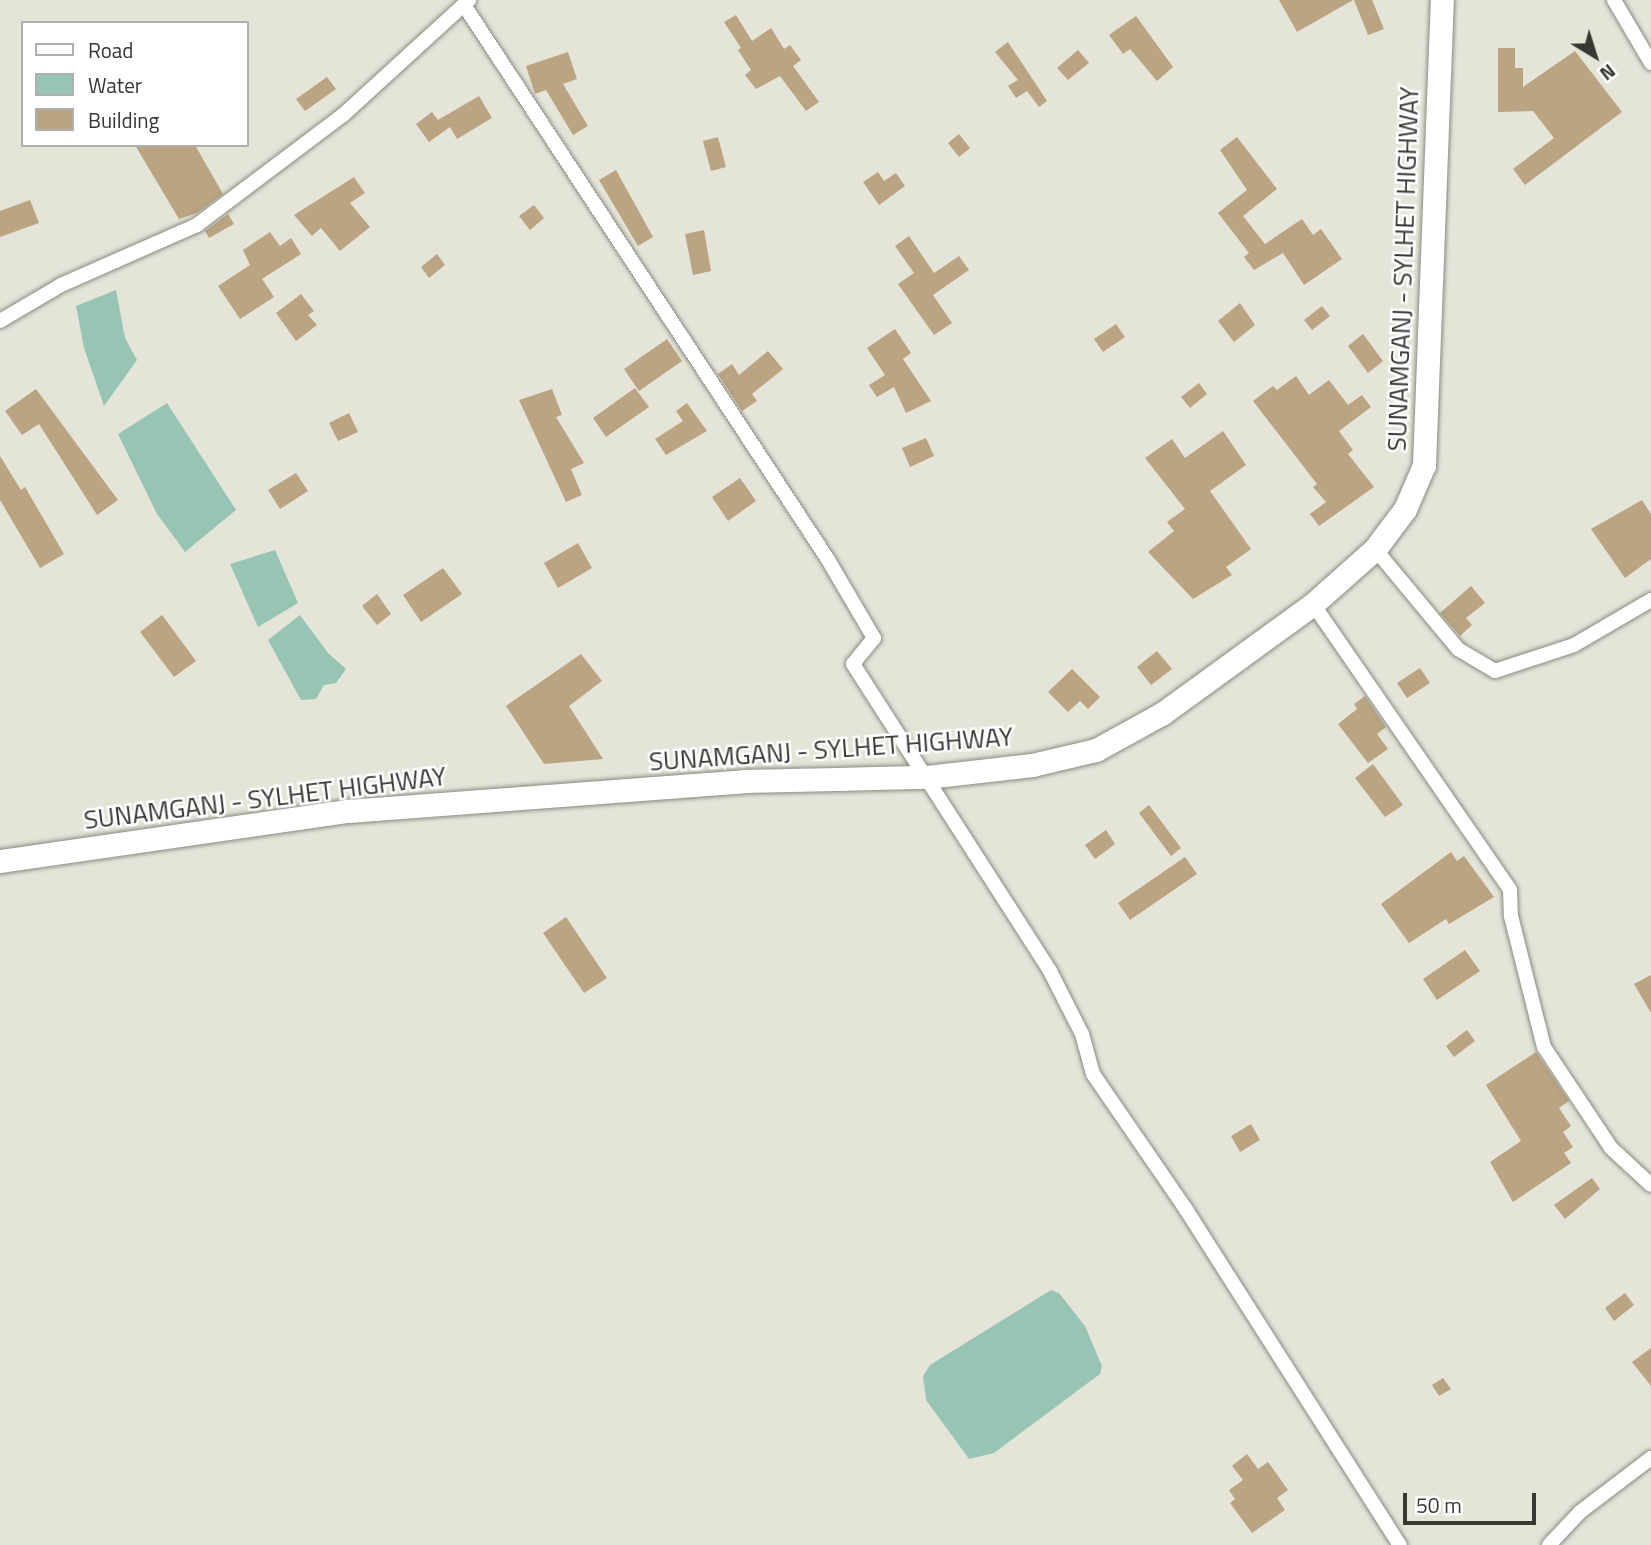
<!DOCTYPE html>
<html>
<head>
<meta charset="utf-8">
<style>
  body { margin:0 }
  #map { position:relative; width:1651px; height:1545px; overflow:hidden; background:#e4e4d9; font-family:"Titillium Web",sans-serif }
  div>[style] { position:absolute }
  [style*='--x'] { left:calc(var(--x)*1px); top:calc(var(--y)*1px); width:calc(var(--w)*1px); rotate:calc(var(--a)*1deg) }
  .water>* { inset:0; background:#98c5b3 }
  .building>* { inset:0; background:#baa481 }
  .roads { filter:drop-shadow(0 0 2px #8a8a80) drop-shadow(0 0 2px #8a8a80) }
  .minor>* { height:14px; margin:-7px; padding:0 7px; transform-origin:7px; border-radius:7px; background:#fff }
  .primary>* { height:23px; margin:-11.5px; padding:0 11.5px; transform-origin:11.5px; border-radius:11.5px; background:#fff }
  span { translate:-50% -50%; white-space:nowrap; text-align:center; line-height:1.15; -webkit-text-stroke:5px #fff; paint-order:stroke }
  .street-label { font-size:26px; color:#363632 }
  .legend { position:absolute; left:21px; top:21px; width:228px; height:126px; box-sizing:border-box; background:#fff; border:2px solid #afafad; margin:0; padding:9px 12px; list-style:none; font-size:21px; color:#363632 }
  .legend li { display:flex; align-items:center; gap:14px; height:35px }
  .legend b { width:35px; border:2px solid #afafad }
  .north { position:absolute; left:1560px; top:21px; width:70px; height:70px; -webkit-text-stroke:5px #fff; paint-order:stroke; rotate:142deg; font-size:19px; font-weight:700; line-height:28px; text-align:center; color:#363632 }
  .north::after { content:''; display:block; margin:auto; width:24px; height:32px; background:#363632; clip-path:polygon(50% 0,100% 100%,50% 72%,0 100%) }
  .scale { position:absolute; left:1403px; top:1493px; width:133px; height:32px; box-sizing:border-box; border:4px solid #363632; border-top:0; padding-left:9px; font-size:21px; line-height:24px; white-space:nowrap; color:#363632; -webkit-text-stroke:5px #fff; paint-order:stroke }
</style>
</head>
<body>
<div id="map">
  <div class="water">
    <div style="clip-path:polygon(116px 290px,125px 338px,137px 360px,104px 406px,84px 348px,76px 306px)"></div>
    <div style="clip-path:polygon(167px 403px,236px 510px,185px 552px,157px 514px,118px 434px)"></div>
    <div style="clip-path:polygon(275px 550px,298px 603px,258px 627px,230px 564px)"></div>
    <div style="clip-path:polygon(300px 615px,328px 653px,346px 669px,336px 683px,324px 685px,316px 699px,301px 700px,268px 640px)"></div>
    <div style="clip-path:polygon(1051px 1290px,1059px 1293px,1085px 1326px,1102px 1366px,1100px 1374px,994px 1453px,969px 1459px,926px 1400px,923px 1376px,930px 1365px)"></div>
  </div>
  <div class="building">
    <div style="clip-path:polygon(1279px 0,1353px 0,1297px 32px)"></div>
    <div style="clip-path:polygon(1354px 0,1372px 0,1384px 29px,1368px 35px)"></div>
    <div style="clip-path:polygon(736px 15px,752px 41px,771px 28px,784px 49px,790px 45px,801px 60px,793px 66px,819px 102px,806px 111px,780px 76px,756px 89px,745px 75px,751px 70px,738px 50px,741px 48px,724px 22px)"></div>
    <div style="clip-path:polygon(1136px 16px,1173px 67px,1157px 81px,1130px 49px,1123px 54px,1109px 35px)"></div>
    <div style="clip-path:polygon(1008px 42px,1047px 101px,1039px 107px,1027px 91px,1016px 98px,1008px 86px,1018px 80px,995px 52px)"></div>
    <div style="clip-path:polygon(1498px 48px,1515px 48px,1515px 68px,1523px 68px,1523px 87px,1575px 51px,1622px 112px,1525px 185px,1513px 169px,1554px 138px,1533px 111px,1498px 112px)"></div>
    <div style="clip-path:polygon(1078px 50px,1089px 63px,1068px 80px,1057px 68px)"></div>
    <div style="clip-path:polygon(568px 52px,577px 79px,563px 84px,588px 126px,573px 135px,546px 90px,535px 94px,526px 66px)"></div>
    <div style="clip-path:polygon(327px 77px,336px 89px,305px 111px,296px 99px)"></div>
    <div style="clip-path:polygon(479px 96px,492px 118px,457px 139px,450px 127px,429px 142px,416px 124px,432px 112px,438px 120px)"></div>
    <div style="clip-path:polygon(959px 134px,970px 148px,959px 157px,948px 143px)"></div>
    <div style="clip-path:polygon(718px 137px,726px 167px,711px 171px,703px 141px)"></div>
    <div style="clip-path:polygon(1237px 137px,1277px 189px,1243px 216px,1265px 244px,1302px 219px,1313px 235px,1321px 229px,1342px 259px,1304px 285px,1283px 253px,1254px 270px,1244px 257px,1249px 253px,1218px 213px,1247px 190px,1220px 150px)"></div>
    <div style="clip-path:polygon(135px 145px,195px 145px,223px 194px,197px 213px,179px 219px)"></div>
    <div style="clip-path:polygon(616px 170px,653px 237px,638px 246px,599px 180px)"></div>
    <div style="clip-path:polygon(878px 172px,884px 181px,896px 173px,905px 186px,879px 205px,863px 182px)"></div>
    <div style="clip-path:polygon(354px 177px,365px 193px,350px 203px,370px 227px,340px 251px,321px 228px,312px 236px,294px 215px)"></div>
    <div style="clip-path:polygon(30px 200px,39px 223px,0 237px,0 211px)"></div>
    <div style="clip-path:polygon(534px 205px,544px 218px,530px 230px,519px 216px)"></div>
    <div style="clip-path:polygon(228px 214px,234px 224px,209px 238px,205px 231px)"></div>
    <div style="clip-path:polygon(704px 230px,711px 271px,693px 275px,685px 234px)"></div>
    <div style="clip-path:polygon(270px 232px,280px 246px,291px 238px,301px 254px,262px 279px,274px 297px,240px 319px,218px 286px,250px 265px,243px 250px)"></div>
    <div style="clip-path:polygon(909px 236px,934px 273px,959px 256px,969px 270px,933px 295px,952px 323px,934px 335px,898px 284px,914px 273px,895px 246px)"></div>
    <div style="clip-path:polygon(437px 254px,445px 265px,429px 278px,421px 267px)"></div>
    <div style="clip-path:polygon(301px 294px,314px 311px,308px 315px,317px 325px,296px 341px,276px 313px)"></div>
    <div style="clip-path:polygon(1240px 303px,1255px 325px,1234px 342px,1218px 321px)"></div>
    <div style="clip-path:polygon(1322px 306px,1330px 316px,1312px 330px,1304px 320px)"></div>
    <div style="clip-path:polygon(1116px 324px,1125px 337px,1103px 352px,1094px 339px)"></div>
    <div style="clip-path:polygon(895px 329px,911px 353px,903px 359px,931px 401px,906px 413px,894px 387px,877px 397px,869px 385px,885px 375px,867px 348px)"></div>
    <div style="clip-path:polygon(1363px 334px,1383px 361px,1368px 373px,1348px 346px)"></div>
    <div style="clip-path:polygon(667px 339px,682px 361px,639px 391px,624px 369px)"></div>
    <div style="clip-path:polygon(768px 351px,783px 369px,752px 394px,757px 401px,742px 411px,718px 374px,732px 364px,739px 375px)"></div>
    <div style="clip-path:polygon(1296px 376px,1309px 395px,1329px 380px,1348px 405px,1362px 395px,1371px 407px,1339px 431px,1353px 450px,1348px 454px,1374px 487px,1319px 526px,1310px 514px,1326px 502px,1313px 487px,1317px 484px,1253px 401px,1273px 386px,1277px 390px)"></div>
    <div style="clip-path:polygon(1199px 383px,1207px 394px,1190px 408px,1181px 397px)"></div>
    <div style="clip-path:polygon(635px 388px,649px 407px,606px 437px,593px 418px)"></div>
    <div style="clip-path:polygon(36px 389px,118px 500px,97px 515px,39px 424px,22px 435px,5px 411px)"></div>
    <div style="clip-path:polygon(552px 389px,562px 415px,556px 417px,584px 463px,571px 469px,582px 495px,566px 502px,519px 400px)"></div>
    <div style="clip-path:polygon(687px 403px,707px 431px,666px 455px,655px 439px,683px 421px,676px 411px)"></div>
    <div style="clip-path:polygon(349px 413px,358px 432px,338px 441px,329px 423px)"></div>
    <div style="clip-path:polygon(1223px 431px,1246px 465px,1210px 491px,1251px 549px,1226px 567px,1232px 575px,1193px 599px,1148px 552px,1174px 531px,1167px 522px,1185px 509px,1145px 458px,1172px 439px,1185px 458px)"></div>
    <div style="clip-path:polygon(926px 438px,934px 456px,910px 467px,902px 448px)"></div>
    <div style="clip-path:polygon(0 456px,21px 490px,25px 487px,64px 554px,40px 568px,0 500px)"></div>
    <div style="clip-path:polygon(296px 473px,308px 491px,280px 509px,268px 490px)"></div>
    <div style="clip-path:polygon(740px 478px,756px 501px,728px 521px,712px 497px)"></div>
    <div style="clip-path:polygon(1642px 500px,1651px 514px,1651px 559px,1625px 578px,1591px 529px)"></div>
    <div style="clip-path:polygon(578px 543px,592px 568px,558px 588px,544px 563px)"></div>
    <div style="clip-path:polygon(443px 568px,462px 594px,421px 622px,403px 595px)"></div>
    <div style="clip-path:polygon(1471px 586px,1485px 603px,1466px 618px,1472px 625px,1460px 636px,1440px 613px)"></div>
    <div style="clip-path:polygon(377px 594px,391px 614px,377px 625px,362px 606px)"></div>
    <div style="clip-path:polygon(162px 615px,196px 661px,174px 677px,140px 632px)"></div>
    <div style="clip-path:polygon(1157px 651px,1172px 669px,1151px 685px,1137px 667px)"></div>
    <div style="clip-path:polygon(581px 654px,602px 681px,569px 706px,603px 759px,544px 764px,506px 706px)"></div>
    <div style="clip-path:polygon(1420px 668px,1430px 683px,1407px 698px,1397px 683px)"></div>
    <div style="clip-path:polygon(1072px 669px,1100px 697px,1088px 709px,1080px 701px,1068px 712px,1048px 692px)"></div>
    <div style="clip-path:polygon(1365px 696px,1386px 727px,1377px 734px,1388px 749px,1368px 763px,1338px 724px,1357px 709px,1354px 704px)"></div>
    <div style="clip-path:polygon(1373px 764px,1403px 805px,1385px 817px,1355px 778px)"></div>
    <div style="clip-path:polygon(1149px 805px,1181px 848px,1171px 856px,1139px 813px)"></div>
    <div style="clip-path:polygon(1106px 830px,1115px 844px,1095px 859px,1085px 845px)"></div>
    <div style="clip-path:polygon(1451px 852px,1457px 861px,1464px 856px,1494px 897px,1449px 924px,1446px 919px,1409px 943px,1381px 904px)"></div>
    <div style="clip-path:polygon(1185px 857px,1197px 874px,1130px 920px,1118px 903px)"></div>
    <div style="clip-path:polygon(566px 917px,607px 978px,584px 993px,543px 933px)"></div>
    <div style="clip-path:polygon(1465px 950px,1480px 971px,1437px 1000px,1423px 979px)"></div>
    <div style="clip-path:polygon(1651px 975px,1651px 1013px,1634px 984px)"></div>
    <div style="clip-path:polygon(1467px 1030px,1475px 1041px,1454px 1057px,1446px 1046px)"></div>
    <div style="clip-path:polygon(1536px 1052px,1569px 1101px,1559px 1108px,1571px 1126px,1563px 1132px,1573px 1147px,1564px 1153px,1571px 1163px,1513px 1202px,1490px 1162px,1521px 1141px,1486px 1085px)"></div>
    <div style="clip-path:polygon(1251px 1124px,1260px 1140px,1240px 1152px,1231px 1136px)"></div>
    <div style="clip-path:polygon(1592px 1178px,1600px 1189px,1565px 1219px,1554px 1205px)"></div>
    <div style="clip-path:polygon(1625px 1293px,1634px 1305px,1614px 1321px,1605px 1308px)"></div>
    <div style="clip-path:polygon(1651px 1348px,1651px 1386px,1632px 1362px)"></div>
    <div style="clip-path:polygon(1443px 1378px,1451px 1389px,1439px 1396px,1432px 1385px)"></div>
    <div style="clip-path:polygon(1247px 1454px,1258px 1469px,1268px 1462px,1288px 1490px,1277px 1498px,1285px 1510px,1252px 1533px,1230px 1503px,1235px 1499px,1229px 1490px,1243px 1480px,1232px 1466px)"></div>
  </div>
  <div class="roads">
    <div class="minor">
      <div style="--x:1614;--y:0;--w:73;--a:59.6"></div>
      <div style="--x:464;--y:5;--w:661;--a:56.72"></div>
      <div style="--x:827;--y:558;--w:93;--a:59.6"></div>
      <div style="--x:874;--y:638;--w:33;--a:129"></div>
      <div style="--x:853;--y:664;--w:365;--a:57.3"></div>
      <div style="--x:1050;--y:971;--w:71;--a:63.1"></div>
      <div style="--x:1082;--y:1034;--w:41;--a:74.6"></div>
      <div style="--x:1093;--y:1074;--w:163;--a:55.5"></div>
      <div style="--x:1185;--y:1208;--w:400;--a:57.5"></div>
      <div style="--x:0;--y:321;--w:71;--a:-30.5"></div>
      <div style="--x:61;--y:285;--w:149;--a:-23.8"></div>
      <div style="--x:197;--y:225;--w:183;--a:-37"></div>
      <div style="--x:343;--y:115;--w:171;--a:-42.4"></div>
      <div style="--x:1375;--y:549;--w:130;--a:50.3"></div>
      <div style="--x:1458;--y:649;--w:43;--a:30.7"></div>
      <div style="--x:1495;--y:671;--w:83;--a:-18.2"></div>
      <div style="--x:1574;--y:645;--w:89;--a:-30.3"></div>
      <div style="--x:1313;--y:604;--w:347;--a:55.4"></div>
      <div style="--x:1510;--y:890;--w:26;--a:88"></div>
      <div style="--x:1511;--y:916;--w:135;--a:75.9"></div>
      <div style="--x:1544;--y:1047;--w:121;--a:56.4"></div>
      <div style="--x:1611;--y:1148;--w:54;--a:42.8"></div>
      <div style="--x:1549;--y:1545;--w:45;--a:-46.8"></div>
      <div style="--x:1580;--y:1512;--w:89;--a:-37.3"></div>
    </div>
    <div class="primary">
      <div style="--x:0;--y:861;--w:352;--a:-8.2"></div>
      <div style="--x:348;--y:811;--w:397;--a:-4.3"></div>
      <div style="--x:744;--y:781;--w:183;--a:-1.3"></div>
      <div style="--x:927;--y:777;--w:106;--a:-6.5"></div>
      <div style="--x:1032;--y:765;--w:66;--a:-13.2"></div>
      <div style="--x:1096;--y:750;--w:77;--a:-28.9"></div>
      <div style="--x:1163;--y:713;--w:185;--a:-36"></div>
      <div style="--x:1313;--y:604;--w:83;--a:-41.6"></div>
      <div style="--x:1375;--y:549;--w:50;--a:-53.1"></div>
      <div style="--x:1405;--y:509;--w:48;--a:-66.6"></div>
      <div style="--x:1424;--y:465;--w:465;--a:-87.8"></div>
    </div>
  </div>
  <div class="street-label">
    <span style="left:1403px;top:269px;rotate:-88deg">SUNAMGANJ - SYLHET HIGHWAY</span>
    <span style="left:831px;top:749px;rotate:-4deg">SUNAMGANJ - SYLHET HIGHWAY</span>
    <span style="left:265px;top:798px;rotate:-7deg">SUNAMGANJ - SYLHET HIGHWAY</span>
  </div>
  <ul class="legend">
  <li><b style="height:9px;background:#fff"></b>Road</li>
  <li><b style="height:19px;background:#98c5b3"></b>Water</li>
  <li><b style="height:19px;background:#baa481"></b>Building</li>
  </ul>
  <div class="north">N</div>
  <div class="scale">50 m</div>
</div>
</body>
</html>
